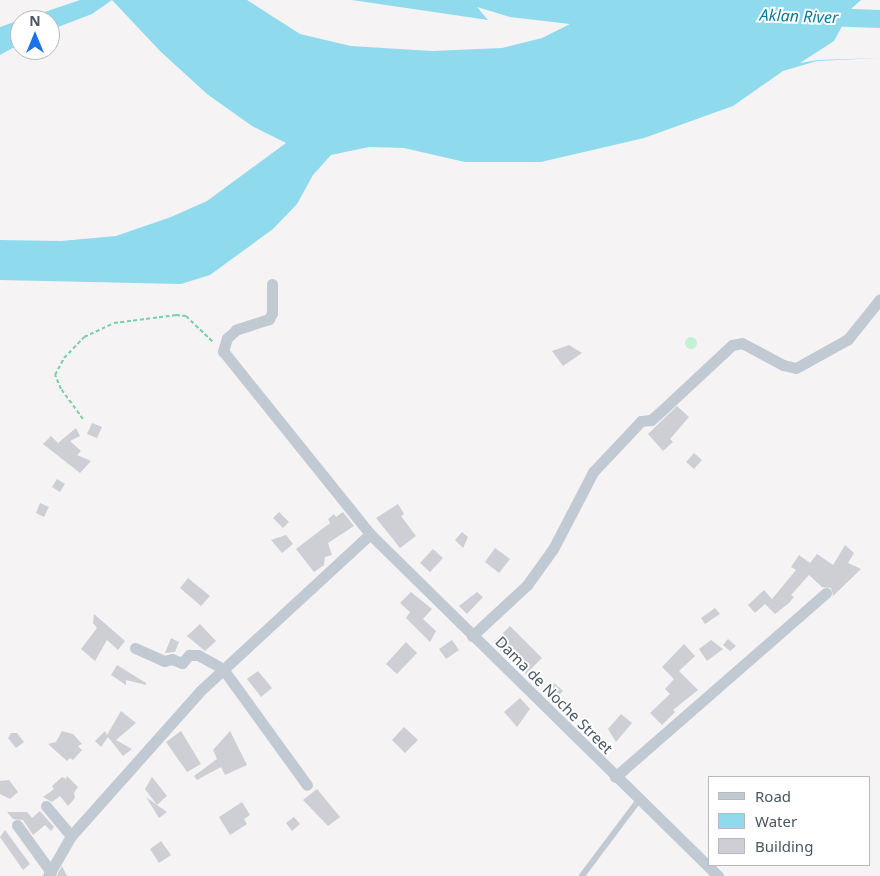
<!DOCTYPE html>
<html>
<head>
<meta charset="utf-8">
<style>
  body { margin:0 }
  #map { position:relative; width:880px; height:876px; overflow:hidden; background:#f5f3f3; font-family:"Noto Sans",sans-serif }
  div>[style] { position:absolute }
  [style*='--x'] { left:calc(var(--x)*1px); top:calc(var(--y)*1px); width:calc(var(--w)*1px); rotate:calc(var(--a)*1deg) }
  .green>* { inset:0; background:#c3f1d5 }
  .round { border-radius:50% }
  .water>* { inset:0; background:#90daee }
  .river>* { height:18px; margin:-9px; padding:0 9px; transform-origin:9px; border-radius:9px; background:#90daee }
  .building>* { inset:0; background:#cdcfd5 }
  .path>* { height:2px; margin-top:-1px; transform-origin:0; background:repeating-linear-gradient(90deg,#7ad0a6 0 4px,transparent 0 6.5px) }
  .lane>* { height:5.5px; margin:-2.75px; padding:0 2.75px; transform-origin:2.75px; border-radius:2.75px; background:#c1cad2 }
  .street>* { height:11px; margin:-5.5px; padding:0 5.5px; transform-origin:5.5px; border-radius:5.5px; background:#c1cad2 }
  span { translate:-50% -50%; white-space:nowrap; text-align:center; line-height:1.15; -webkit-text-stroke:4px #fff; paint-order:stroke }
  .street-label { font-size:15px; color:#4a5661 }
  .water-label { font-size:16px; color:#0c7c9b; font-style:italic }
  .legend { position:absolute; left:708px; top:776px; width:162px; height:90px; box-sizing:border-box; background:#fff; border:1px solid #b7bbc0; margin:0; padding:6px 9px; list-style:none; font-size:15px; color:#4a5661 }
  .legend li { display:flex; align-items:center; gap:10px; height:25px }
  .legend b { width:25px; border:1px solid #b7bbc0 }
  .north { position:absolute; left:10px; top:10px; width:50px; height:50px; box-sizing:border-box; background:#fff; border:1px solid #b7bbc0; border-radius:50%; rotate:0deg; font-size:14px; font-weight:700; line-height:20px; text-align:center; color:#4a5661 }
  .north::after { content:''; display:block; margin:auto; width:18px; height:22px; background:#1a73e8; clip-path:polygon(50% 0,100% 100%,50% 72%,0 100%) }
</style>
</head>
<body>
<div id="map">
  <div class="green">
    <div class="round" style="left:685px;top:337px;width:12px;height:12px"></div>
  </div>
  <div class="water">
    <div style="clip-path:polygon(80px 0,112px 0,92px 14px,50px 30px,50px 20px,21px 20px)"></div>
    <div style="clip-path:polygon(112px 0,247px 0,300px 34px,351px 46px,432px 51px,502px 48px,542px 38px,570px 24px,510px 17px,477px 7px,488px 20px,352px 0,861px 0,852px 8px,834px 41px,800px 63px,818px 60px,880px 58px,817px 61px,783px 71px,733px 106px,644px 138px,541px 162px,465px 162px,404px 148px,369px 147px,331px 155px,313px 175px,297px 204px,273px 229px,210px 275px,181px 284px,0 280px,0 240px,61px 241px,116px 236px,171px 217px,207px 201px,286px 143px,252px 126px,207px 94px,160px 51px)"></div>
    <div style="clip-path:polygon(20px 20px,20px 44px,0 55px,0 27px)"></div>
  </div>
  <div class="river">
    <div style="--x:824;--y:17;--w:56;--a:2"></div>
  </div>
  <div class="building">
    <div style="clip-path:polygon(569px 345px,582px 353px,563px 366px,552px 351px)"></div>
    <div style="clip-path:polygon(677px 406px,689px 417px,670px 439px,673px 442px,663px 451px,648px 434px)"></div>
    <div style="clip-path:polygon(92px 423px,102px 427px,97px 438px,87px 434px)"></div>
    <div style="clip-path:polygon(76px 428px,80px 436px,70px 441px,81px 451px,77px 455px,91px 461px,80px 473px,43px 444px,51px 436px,58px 443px)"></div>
    <div style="clip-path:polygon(694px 453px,702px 460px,694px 469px,686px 462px)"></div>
    <div style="clip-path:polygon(57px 479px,65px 484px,60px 492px,52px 487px)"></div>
    <div style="clip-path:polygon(40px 503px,49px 507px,44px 517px,36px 513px)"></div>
    <div style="clip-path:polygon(398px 504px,404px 514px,401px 516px,416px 536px,400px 548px,376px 518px)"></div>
    <div style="clip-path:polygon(279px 512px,289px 522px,283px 528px,273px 518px)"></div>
    <div style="clip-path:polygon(343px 512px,354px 526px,328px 543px,332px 555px,325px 557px,324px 565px,314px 572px,296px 549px,330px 523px,328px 519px,334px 514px,336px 517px)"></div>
    <div style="clip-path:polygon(462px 532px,468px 537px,463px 548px,455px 540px)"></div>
    <div style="clip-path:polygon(286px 535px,293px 544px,282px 553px,271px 540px)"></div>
    <div style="clip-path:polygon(845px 545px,854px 553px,848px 563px,861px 569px,833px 596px,831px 588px,822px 587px,809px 575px,791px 595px,794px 597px,789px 603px,775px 614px,765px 604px,755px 613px,748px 605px,764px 590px,772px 599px,796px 570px,791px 567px,799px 555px,810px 563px,817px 554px,833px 565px)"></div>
    <div style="clip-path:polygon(495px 548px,510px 559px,499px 573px,485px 562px)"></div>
    <div style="clip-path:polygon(433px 549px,443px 558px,430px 572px,420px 563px)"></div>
    <div style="clip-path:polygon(188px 578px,210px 596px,201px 606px,180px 588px)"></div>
    <div style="clip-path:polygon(411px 592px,432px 609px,423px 619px,436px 631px,430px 642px,406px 618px,410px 612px,400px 603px)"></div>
    <div style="clip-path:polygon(477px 592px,483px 597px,467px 614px,459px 606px)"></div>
    <div style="clip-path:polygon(715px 608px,720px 614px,705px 624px,701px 618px)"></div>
    <div style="clip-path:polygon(94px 614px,125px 641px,118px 650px,107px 640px,95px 661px,81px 649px,97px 628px,93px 623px)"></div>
    <div style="clip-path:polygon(200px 624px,216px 641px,205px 651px,187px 636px)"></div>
    <div style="clip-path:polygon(510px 626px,542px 658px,526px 674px,493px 643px)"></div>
    <div style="clip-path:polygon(171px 638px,179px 642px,175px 652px,165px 653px)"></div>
    <div style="clip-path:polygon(728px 639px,736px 646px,730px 651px,723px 645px)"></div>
    <div style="clip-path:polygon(452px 640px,459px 650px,446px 659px,439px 649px)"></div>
    <div style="clip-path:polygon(711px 640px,723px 649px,707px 661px,699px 649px)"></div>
    <div style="clip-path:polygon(406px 642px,417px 653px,397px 674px,386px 664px)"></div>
    <div style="clip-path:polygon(684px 644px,695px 656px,679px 671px,698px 690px,673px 710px,675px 712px,662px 725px,650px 713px,670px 694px,665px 689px,674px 679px,662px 667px)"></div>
    <div style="clip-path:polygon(117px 665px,146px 683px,146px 685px,126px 680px,126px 685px,111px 675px)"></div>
    <div style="clip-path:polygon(258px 671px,272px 688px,261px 697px,247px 679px)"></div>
    <div style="clip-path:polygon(554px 683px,563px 691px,553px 701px,545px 692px)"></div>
    <div style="clip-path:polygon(520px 698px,530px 709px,517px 727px,504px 712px)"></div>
    <div style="clip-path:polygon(121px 711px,136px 723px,116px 740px,132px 749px,123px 756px,108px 737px,101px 747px,95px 741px,105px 731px,107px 735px)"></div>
    <div style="clip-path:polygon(621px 714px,632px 723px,616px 742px,608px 729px)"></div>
    <div style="clip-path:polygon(404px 727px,418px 740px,405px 753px,392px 740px)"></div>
    <div style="clip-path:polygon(62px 731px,73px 734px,82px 744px,78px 746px,82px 750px,73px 760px,70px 758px,67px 761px,48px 744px,56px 742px)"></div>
    <div style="clip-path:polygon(181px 731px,201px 764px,187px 772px,166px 742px)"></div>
    <div style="clip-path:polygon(230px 731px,247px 765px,225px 775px,221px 767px,197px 780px,194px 776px,217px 759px,213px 750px)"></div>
    <div style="clip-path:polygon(11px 733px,17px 733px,24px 742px,16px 748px,8px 738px)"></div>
    <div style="clip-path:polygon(67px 776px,78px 787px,74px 793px,75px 798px,68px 806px,60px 796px,52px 802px,43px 797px,54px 789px,52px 786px,62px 777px,66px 779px)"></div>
    <div style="clip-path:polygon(152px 777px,167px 796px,157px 805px,145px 789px)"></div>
    <div style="clip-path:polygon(9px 780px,18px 792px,10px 799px,0 794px,0 781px)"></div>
    <div style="clip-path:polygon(317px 789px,340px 817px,328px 826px,303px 800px)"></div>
    <div style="clip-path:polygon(146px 797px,157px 805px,167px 812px,159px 818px)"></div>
    <div style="clip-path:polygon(242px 802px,250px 815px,244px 819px,247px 824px,230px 835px,219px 817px)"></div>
    <div style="clip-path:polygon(40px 811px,54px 827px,51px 831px,45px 825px,33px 835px,23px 820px,13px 819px,7px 812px,27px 812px,32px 818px)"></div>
    <div style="clip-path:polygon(294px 817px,300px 824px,292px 831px,286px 823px)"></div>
    <div style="clip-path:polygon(5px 830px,30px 864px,23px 870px,0 837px)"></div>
    <div style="clip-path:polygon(161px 841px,171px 855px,159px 863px,150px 849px)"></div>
    <div style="clip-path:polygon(62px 866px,67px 876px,57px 876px,58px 873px)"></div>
  </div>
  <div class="path">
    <div style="--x:83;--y:419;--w:37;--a:-126"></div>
    <div style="--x:61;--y:389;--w:15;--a:-113"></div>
    <div style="--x:55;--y:375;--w:19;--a:-62"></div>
    <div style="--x:64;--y:358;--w:29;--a:-46"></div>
    <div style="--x:84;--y:337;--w:33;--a:-25"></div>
    <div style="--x:114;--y:323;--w:63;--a:-7.4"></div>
    <div style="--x:176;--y:315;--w:10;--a:6"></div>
    <div style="--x:186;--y:316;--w:39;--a:44"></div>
  </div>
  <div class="lane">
    <div style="--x:582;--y:876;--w:95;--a:-53.1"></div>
  </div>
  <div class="street">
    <div style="--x:272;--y:284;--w:29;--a:90"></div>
    <div style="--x:272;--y:313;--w:7;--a:117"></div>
    <div style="--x:269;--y:319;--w:35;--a:162"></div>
    <div style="--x:236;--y:330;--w:12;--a:138"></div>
    <div style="--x:227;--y:338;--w:14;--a:107"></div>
    <div style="--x:223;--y:351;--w:235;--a:51.2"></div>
    <div style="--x:370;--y:534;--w:488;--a:44.5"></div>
    <div style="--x:472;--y:636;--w:75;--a:-42.8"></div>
    <div style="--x:527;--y:585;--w:44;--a:-54.2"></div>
    <div style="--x:553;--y:549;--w:87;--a:-62.5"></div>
    <div style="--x:593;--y:472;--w:70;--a:-46.7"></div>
    <div style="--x:641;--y:421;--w:10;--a:-6"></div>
    <div style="--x:651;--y:420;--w:9;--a:-41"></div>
    <div style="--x:658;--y:414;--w:101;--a:-43"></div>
    <div style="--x:732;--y:345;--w:10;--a:-11"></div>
    <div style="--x:742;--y:343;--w:47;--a:28.2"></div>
    <div style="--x:783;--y:365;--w:13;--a:13"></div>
    <div style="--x:796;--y:368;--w:60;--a:-29.1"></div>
    <div style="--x:848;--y:339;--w:51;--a:-51.3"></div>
    <div style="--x:135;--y:648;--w:32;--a:24"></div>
    <div style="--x:164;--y:661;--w:8;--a:-14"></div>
    <div style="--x:172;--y:659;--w:11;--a:22"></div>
    <div style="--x:182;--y:663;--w:11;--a:-49"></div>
    <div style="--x:189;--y:655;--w:9;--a:0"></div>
    <div style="--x:198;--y:655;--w:29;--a:29"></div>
    <div style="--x:223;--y:669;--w:143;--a:54.1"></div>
    <div style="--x:615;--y:777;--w:280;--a:-41.1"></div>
    <div style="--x:46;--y:806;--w:39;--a:50"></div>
    <div style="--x:17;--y:825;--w:58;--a:54.1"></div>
    <div style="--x:48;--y:876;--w:46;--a:-60.1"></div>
    <div style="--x:71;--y:836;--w:194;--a:-48.3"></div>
    <div style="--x:200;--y:691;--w:231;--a:-42.7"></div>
  </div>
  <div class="street-label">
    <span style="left:554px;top:695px;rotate:45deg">Dama de Noche Street</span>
  </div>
  <div class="water-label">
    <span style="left:799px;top:16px;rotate:2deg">Aklan River</span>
  </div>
  <ul class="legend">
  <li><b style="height:6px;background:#c1cad2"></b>Road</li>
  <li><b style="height:14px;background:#90daee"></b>Water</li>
  <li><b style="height:14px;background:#cdcfd5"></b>Building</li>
  </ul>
  <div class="north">N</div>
</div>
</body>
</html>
